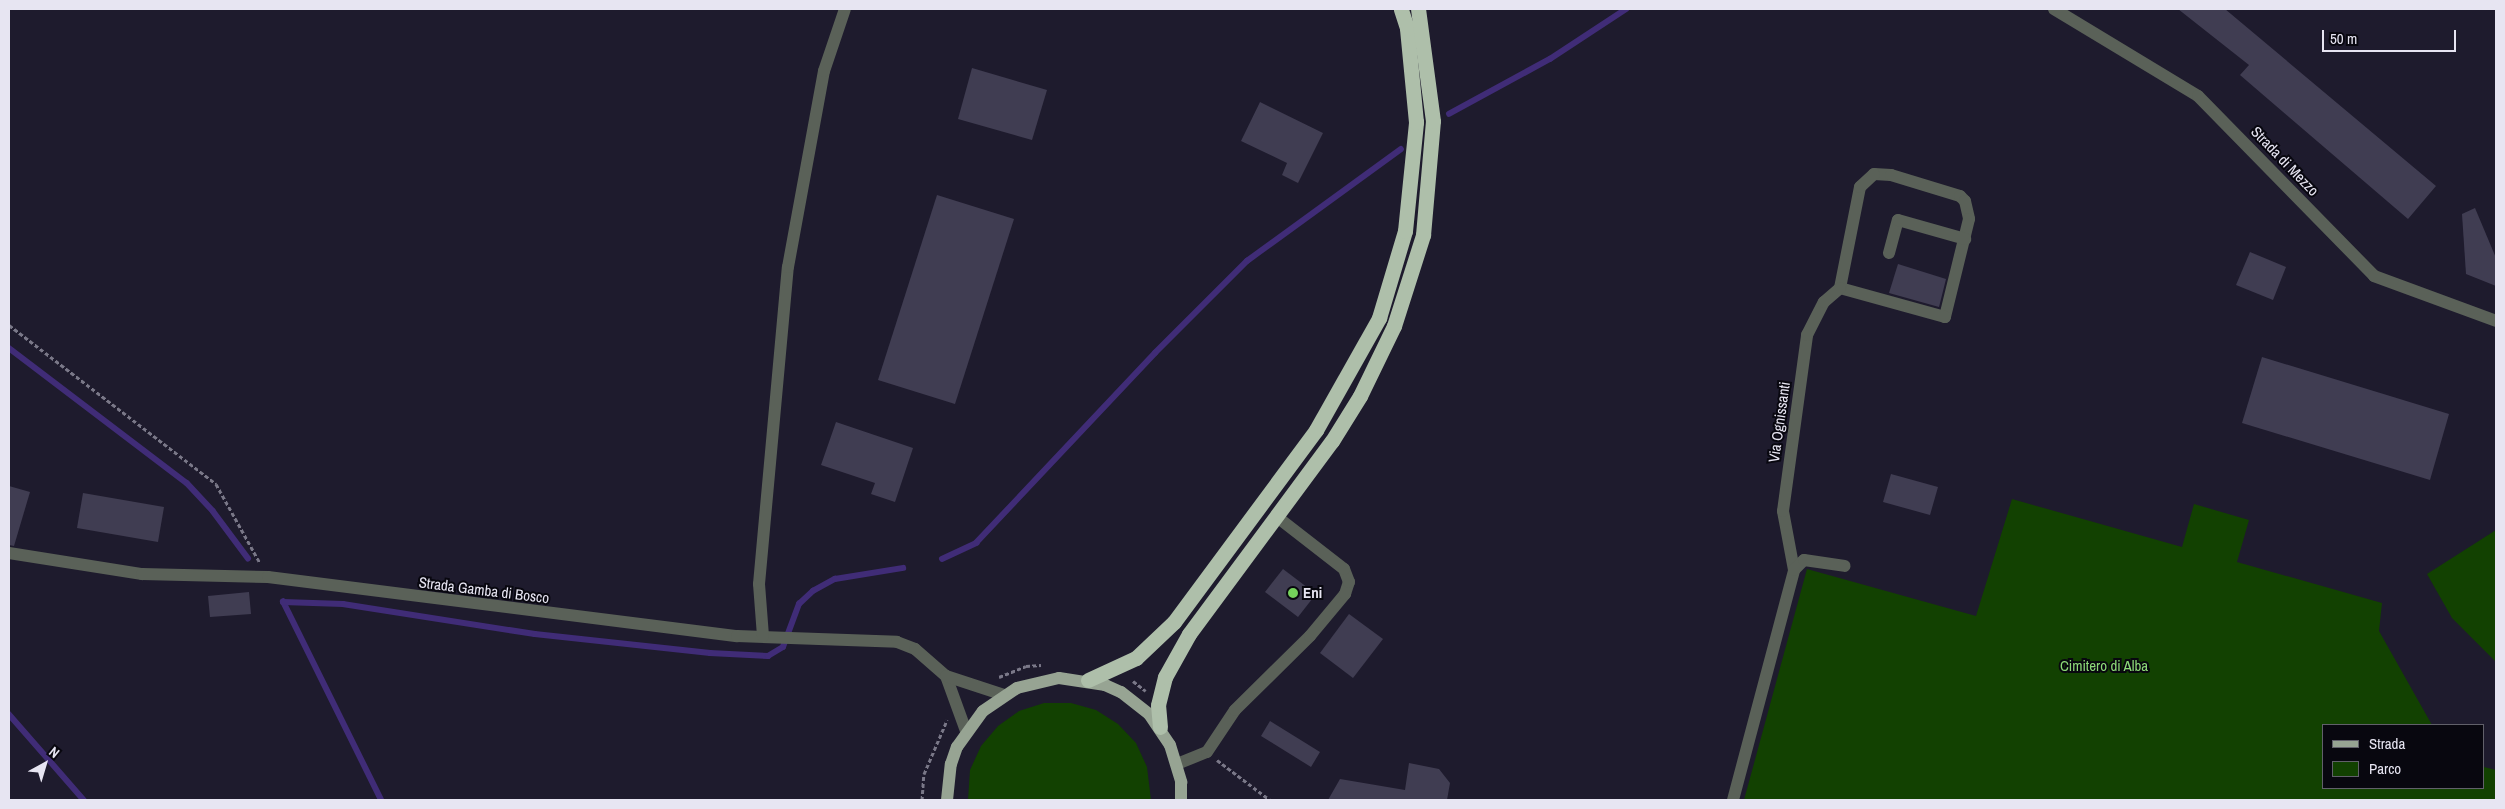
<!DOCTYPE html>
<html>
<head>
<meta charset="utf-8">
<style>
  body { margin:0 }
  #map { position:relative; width:2505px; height:809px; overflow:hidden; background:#1e1b2d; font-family:"Archivo Narrow",sans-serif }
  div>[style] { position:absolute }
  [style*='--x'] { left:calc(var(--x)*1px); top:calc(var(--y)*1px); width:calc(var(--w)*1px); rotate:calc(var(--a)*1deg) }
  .green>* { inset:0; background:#124101 }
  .stream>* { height:5.5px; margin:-2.75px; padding:0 2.75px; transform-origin:2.75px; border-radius:2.75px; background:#402c77 }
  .building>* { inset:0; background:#403d52 }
  .path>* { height:3px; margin-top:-1.5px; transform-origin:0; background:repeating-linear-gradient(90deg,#7a7888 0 4px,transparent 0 6.5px) }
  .minor>* { height:12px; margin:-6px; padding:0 6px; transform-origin:6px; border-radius:6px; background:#5a6158 }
  .major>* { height:12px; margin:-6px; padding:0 6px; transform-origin:6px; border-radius:6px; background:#97a493 }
  .highway>* { height:15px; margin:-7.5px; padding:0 7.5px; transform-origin:7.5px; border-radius:7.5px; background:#aebfaa }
  .dots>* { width:14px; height:14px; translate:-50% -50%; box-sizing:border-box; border:2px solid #08070f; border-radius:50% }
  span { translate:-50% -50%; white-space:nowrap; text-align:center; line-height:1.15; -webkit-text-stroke:4px #08070f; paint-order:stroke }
  .street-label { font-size:15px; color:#e7e5f2 }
  .poi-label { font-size:15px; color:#e7e5f2; font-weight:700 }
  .left { translate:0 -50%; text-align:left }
  .park-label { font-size:15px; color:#8dda78 }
  .frame { position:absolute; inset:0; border:10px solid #e7e5f2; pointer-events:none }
  .legend { position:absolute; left:2322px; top:724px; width:162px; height:65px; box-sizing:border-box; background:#08070f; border:1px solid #61606a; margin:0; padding:6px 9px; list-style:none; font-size:15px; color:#e7e5f2 }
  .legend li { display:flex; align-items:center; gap:10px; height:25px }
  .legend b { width:25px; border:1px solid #61606a }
  .north { position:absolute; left:20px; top:739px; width:50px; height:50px; -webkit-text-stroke:4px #08070f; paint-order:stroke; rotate:39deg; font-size:14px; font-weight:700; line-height:20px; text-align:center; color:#e7e5f2 }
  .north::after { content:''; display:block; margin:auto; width:18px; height:22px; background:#e7e5f2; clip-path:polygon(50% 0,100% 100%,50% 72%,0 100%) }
  .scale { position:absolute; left:2322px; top:30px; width:134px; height:22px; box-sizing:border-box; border:2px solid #e7e5f2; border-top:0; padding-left:6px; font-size:15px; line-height:18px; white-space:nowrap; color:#e7e5f2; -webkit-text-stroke:4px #08070f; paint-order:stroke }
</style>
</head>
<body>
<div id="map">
  <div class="green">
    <div style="clip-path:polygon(2012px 499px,2182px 547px,2194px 504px,2249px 520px,2237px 562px,2382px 603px,2379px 631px,2432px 725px,2324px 725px,2324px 788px,2484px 788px,2484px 767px,2496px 770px,2496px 800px,1744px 800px,1807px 569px,1976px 616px)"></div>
    <div style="clip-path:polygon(2496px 530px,2496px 662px,2452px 618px,2427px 574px)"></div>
    <div style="clip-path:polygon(1044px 703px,1071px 703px,1096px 710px,1118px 724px,1136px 743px,1147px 767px,1151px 800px,968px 800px,970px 770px,981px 746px,998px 726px,1019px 711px)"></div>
  </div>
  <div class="stream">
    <div style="--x:1449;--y:114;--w:115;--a:-28.6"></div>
    <div style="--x:1550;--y:59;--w:91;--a:-33.3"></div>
    <div style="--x:9;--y:348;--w:223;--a:37.2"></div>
    <div style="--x:187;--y:483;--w:38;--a:47"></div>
    <div style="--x:213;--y:511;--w:59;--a:53.3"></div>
    <div style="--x:942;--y:559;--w:38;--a:-25"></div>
    <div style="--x:976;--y:543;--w:261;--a:-46.7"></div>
    <div style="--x:1155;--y:353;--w:130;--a:-45"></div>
    <div style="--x:1247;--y:261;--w:190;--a:-36"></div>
    <div style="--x:9;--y:714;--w:114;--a:48.9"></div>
    <div style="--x:381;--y:800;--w:221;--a:-116.3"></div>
    <div style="--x:283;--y:602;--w:60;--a:1.9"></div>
    <div style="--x:343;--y:604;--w:194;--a:8.9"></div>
    <div style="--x:535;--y:634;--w:176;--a:6.2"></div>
    <div style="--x:710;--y:653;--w:58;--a:3"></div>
    <div style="--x:768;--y:656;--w:17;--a:-31"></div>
    <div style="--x:783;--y:647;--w:46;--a:-69.6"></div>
    <div style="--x:799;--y:604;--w:19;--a:-43"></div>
    <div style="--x:813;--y:591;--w:25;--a:-29"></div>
    <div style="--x:835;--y:579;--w:69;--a:-9.2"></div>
  </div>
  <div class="building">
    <div style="clip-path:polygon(2178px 9px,2225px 9px,2436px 186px,2408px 219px,2240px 75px,2249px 65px)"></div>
    <div style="clip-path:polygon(972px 68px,1047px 90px,1032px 140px,958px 119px)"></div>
    <div style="clip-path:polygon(1260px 102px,1323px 133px,1298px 183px,1282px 175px,1287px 163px,1241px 141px)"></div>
    <div style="clip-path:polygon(937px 195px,1014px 219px,955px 404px,878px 380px)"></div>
    <div style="clip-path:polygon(2475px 208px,2496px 258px,2496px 286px,2466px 274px,2462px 214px)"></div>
    <div style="clip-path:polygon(2250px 252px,2286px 267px,2273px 300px,2236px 285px)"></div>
    <div style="clip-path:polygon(1898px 264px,1946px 279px,1939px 307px,1889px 293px)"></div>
    <div style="clip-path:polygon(2262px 357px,2449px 414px,2430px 480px,2242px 423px)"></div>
    <div style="clip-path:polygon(836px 422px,913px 448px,895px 502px,871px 494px,875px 483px,821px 465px)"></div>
    <div style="clip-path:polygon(1891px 474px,1938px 487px,1930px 515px,1883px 502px)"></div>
    <div style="clip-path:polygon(9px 486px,30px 492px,14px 546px,9px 545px)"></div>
    <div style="clip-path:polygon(83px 493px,164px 507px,158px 542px,77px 528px)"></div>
    <div style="clip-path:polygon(1283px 569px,1316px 594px,1298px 617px,1265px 592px)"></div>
    <div style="clip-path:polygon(249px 592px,251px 614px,210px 617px,208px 596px)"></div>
    <div style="clip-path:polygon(1349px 614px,1383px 639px,1353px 678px,1320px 653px)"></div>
    <div style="clip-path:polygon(1270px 721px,1320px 752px,1311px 767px,1261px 736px)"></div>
    <div style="clip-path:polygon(1409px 763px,1439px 769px,1450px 783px,1447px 800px,1328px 800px,1340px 779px,1405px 790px)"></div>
  </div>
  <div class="path">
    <div style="--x:9;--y:325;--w:261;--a:37.5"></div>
    <div style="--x:216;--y:484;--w:90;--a:60.9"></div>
    <div style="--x:999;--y:677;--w:29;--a:-22"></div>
    <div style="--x:1026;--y:666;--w:15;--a:-4"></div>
    <div style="--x:1133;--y:681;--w:16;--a:38"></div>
    <div style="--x:1217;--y:760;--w:66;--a:37"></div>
    <div style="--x:922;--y:800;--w:26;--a:-86"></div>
    <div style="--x:924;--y:774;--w:59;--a:-66.9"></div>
  </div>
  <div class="minor">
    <div style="--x:2054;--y:9;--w:168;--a:31.1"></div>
    <div style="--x:2198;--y:96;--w:252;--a:45.6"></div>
    <div style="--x:2374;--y:276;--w:130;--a:20.2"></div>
    <div style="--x:1874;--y:174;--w:17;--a:3"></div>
    <div style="--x:1891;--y:175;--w:72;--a:16.9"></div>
    <div style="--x:1960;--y:196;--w:7;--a:45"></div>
    <div style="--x:1965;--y:201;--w:18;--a:77"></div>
    <div style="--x:1969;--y:219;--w:101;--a:103.8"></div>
    <div style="--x:1945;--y:317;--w:109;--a:-164.6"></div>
    <div style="--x:1840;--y:288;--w:103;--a:-78.8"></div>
    <div style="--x:1860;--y:187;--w:19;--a:-43"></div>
    <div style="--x:1889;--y:253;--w:34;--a:-75"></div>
    <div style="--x:1898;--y:220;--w:70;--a:15.8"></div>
    <div style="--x:9;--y:553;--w:135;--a:9"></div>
    <div style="--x:142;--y:574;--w:126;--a:1.4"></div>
    <div style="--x:268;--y:577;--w:473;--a:7.2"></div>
    <div style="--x:737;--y:636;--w:160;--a:2.1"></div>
    <div style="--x:897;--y:642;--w:19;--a:21"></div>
    <div style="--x:915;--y:649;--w:41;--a:41.1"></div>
    <div style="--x:946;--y:676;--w:59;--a:70"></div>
    <div style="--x:1794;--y:570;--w:60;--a:-100.6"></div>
    <div style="--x:1783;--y:511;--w:178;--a:-82.2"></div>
    <div style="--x:1807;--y:335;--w:37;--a:-63"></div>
    <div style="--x:1824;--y:302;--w:21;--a:-41"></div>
    <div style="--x:763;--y:636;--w:52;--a:-94.4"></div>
    <div style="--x:759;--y:584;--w:318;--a:-84.8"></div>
    <div style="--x:788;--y:267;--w:199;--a:-79.6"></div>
    <div style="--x:824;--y:71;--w:65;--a:-71.3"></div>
    <div style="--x:946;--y:676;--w:61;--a:18.1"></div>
    <div style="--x:1177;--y:764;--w:32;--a:-22"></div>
    <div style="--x:1207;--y:752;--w:50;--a:-56.3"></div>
    <div style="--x:1235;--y:710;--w:105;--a:-44.6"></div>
    <div style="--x:1310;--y:636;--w:55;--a:-50.2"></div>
    <div style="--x:1345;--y:594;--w:13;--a:-72"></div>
    <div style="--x:1349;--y:582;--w:14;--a:-111"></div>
    <div style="--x:1344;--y:569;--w:86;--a:-142.1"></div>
    <div style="--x:1733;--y:800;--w:238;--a:-75.1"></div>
    <div style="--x:1794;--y:570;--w:14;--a:-45"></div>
    <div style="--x:1804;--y:560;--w:41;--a:8.3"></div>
  </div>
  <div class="major">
    <div style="--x:947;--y:800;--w:36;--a:-84"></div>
    <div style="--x:951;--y:764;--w:18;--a:-71"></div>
    <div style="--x:957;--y:747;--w:44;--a:-54.2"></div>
    <div style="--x:983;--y:711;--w:41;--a:-34.1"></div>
    <div style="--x:1017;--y:688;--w:43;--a:-13.4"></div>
    <div style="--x:1059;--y:678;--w:47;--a:8.7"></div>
    <div style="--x:1105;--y:685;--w:17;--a:24"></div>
    <div style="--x:1121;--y:692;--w:36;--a:38"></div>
    <div style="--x:1149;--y:714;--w:37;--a:56"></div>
    <div style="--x:1170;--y:745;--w:39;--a:73"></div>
    <div style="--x:1181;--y:782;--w:18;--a:90"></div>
  </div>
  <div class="highway">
    <div style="--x:1088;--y:680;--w:53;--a:-24.6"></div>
    <div style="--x:1136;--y:658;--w:52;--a:-43.5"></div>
    <div style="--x:1174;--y:622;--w:239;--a:-53.5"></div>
    <div style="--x:1316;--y:430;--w:129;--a:-60.6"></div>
    <div style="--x:1379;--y:318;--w:91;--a:-73.4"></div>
    <div style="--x:1405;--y:231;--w:110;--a:-84.2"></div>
    <div style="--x:1416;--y:122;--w:94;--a:-95.5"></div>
    <div style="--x:1407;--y:28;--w:20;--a:-108"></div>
    <div style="--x:1160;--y:727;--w:22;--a:-95"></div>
    <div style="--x:1158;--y:705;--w:29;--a:-76"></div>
    <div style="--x:1165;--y:677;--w:49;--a:-60.8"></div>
    <div style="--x:1189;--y:634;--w:240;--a:-53.5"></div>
    <div style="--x:1332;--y:441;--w:53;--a:-58.1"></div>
    <div style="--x:1360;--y:396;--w:78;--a:-64.1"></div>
    <div style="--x:1394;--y:326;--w:96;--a:-72.3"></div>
    <div style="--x:1423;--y:235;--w:114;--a:-85"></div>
    <div style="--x:1433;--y:121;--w:113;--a:-97.6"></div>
  </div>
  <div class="dots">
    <div style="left:1293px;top:593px;background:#75d25b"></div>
  </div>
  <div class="street-label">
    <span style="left:2285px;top:161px;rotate:46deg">Strada di Mezzo</span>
    <span style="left:1779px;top:422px;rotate:-82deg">Via Ognissanti</span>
    <span style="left:484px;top:590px;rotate:7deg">Strada Gamba di Bosco</span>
  </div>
  <div class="poi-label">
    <span class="left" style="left:1303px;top:593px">Eni</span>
  </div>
  <div class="park-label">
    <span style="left:2104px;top:666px">Cimitero di Alba</span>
  </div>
  <div class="frame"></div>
  <ul class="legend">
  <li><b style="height:6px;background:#97a493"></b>Strada</li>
  <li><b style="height:14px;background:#124101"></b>Parco</li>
  </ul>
  <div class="north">N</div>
  <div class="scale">50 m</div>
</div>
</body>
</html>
